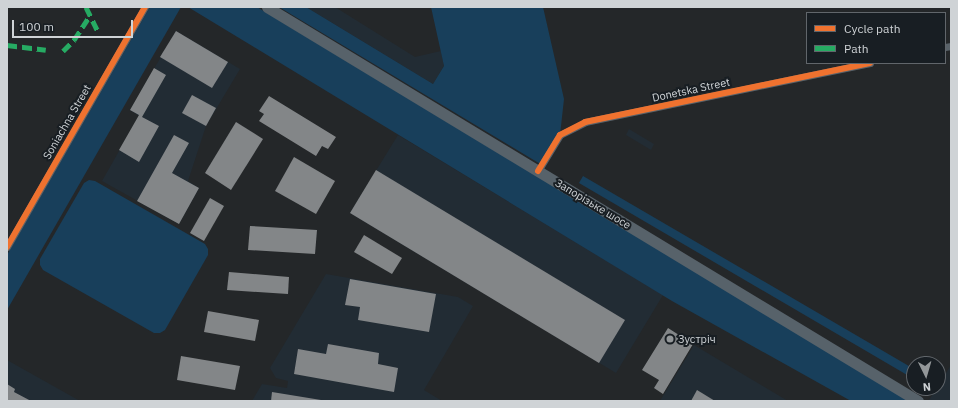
<!DOCTYPE html>
<html>
<head>
<meta charset="utf-8">
<style>
  body { margin:0 }
  #map { position:relative; width:958px; height:408px; overflow:hidden; background:#242729; font-family:"IBM Plex Sans",sans-serif }
  div>[style] { position:absolute }
  [style*='--x'] { left:calc(var(--x)*1px); top:calc(var(--y)*1px); width:calc(var(--w)*1px); rotate:calc(var(--a)*1deg) }
  .built>* { inset:0; background:#222c34 }
  .green>* { inset:0; background:#183f5b }
  .building>* { inset:0; background:#838688 }
  .minor>* { height:7px; margin:-3.5px; padding:0 3.5px; transform-origin:3.5px; border-radius:3.5px; background:#596269 }
  .primary>* { height:11px; margin:-5.5px; padding:0 5.5px; transform-origin:5.5px; border-radius:5.5px; background:#57626a }
  .quiet>* { height:5px; margin-top:-2.5px; transform-origin:0; background:repeating-linear-gradient(90deg,#26ab63 0 10px,transparent 0 15px) }
  .cycleway>* { height:6px; margin:-3px; padding:0 3px; transform-origin:3px; border-radius:3px; background:#ef722f }
  .dots>* { width:11px; height:11px; translate:-50% -50%; box-sizing:border-box; border:2px solid #181e23; border-radius:50% }
  span { translate:-50% -50%; white-space:nowrap; text-align:center; line-height:1.15; -webkit-text-stroke:4px #181e23; paint-order:stroke }
  .street-label { font-size:11px; color:#cfd3d6 }
  .poi-label { font-size:11px; color:#cfd3d6 }
  .left { translate:0 -50%; text-align:left }
  .frame { position:absolute; inset:0; border:8px solid #cfd3d6; pointer-events:none }
  .legend { position:absolute; left:806px; top:12px; width:140px; height:52px; box-sizing:border-box; background:#181e23; border:1px solid #61666b; margin:0; padding:5px 7px; list-style:none; font-size:12px; color:#cfd3d6 }
  .legend li { display:flex; align-items:center; gap:8px; height:20px }
  .legend b { width:20px; border:1px solid #61666b }
  .north { position:absolute; left:906px; top:356px; width:40px; height:40px; box-sizing:border-box; background:#181e23; border:1px solid #61666b; border-radius:50%; rotate:175deg; font-size:11px; font-weight:700; line-height:16px; text-align:center; color:#cfd3d6 }
  .north::after { content:''; display:block; margin:auto; width:14px; height:18px; background:#939799; clip-path:polygon(50% 0,100% 100%,50% 72%,0 100%) }
  .scale { position:absolute; left:12px; top:20px; width:121px; height:18px; box-sizing:border-box; border:2px solid #cfd3d6; border-top:0; padding-left:5px; font-size:12px; line-height:14px; white-space:nowrap; color:#cfd3d6; -webkit-text-stroke:3px #181e23; paint-order:stroke }
</style>
</head>
<body>
<div id="map">
  <div class="built">
    <div style="clip-path:polygon(306px 7px,335px 7px,415px 57px,441px 51px,444px 66px,433px 84px)"></div>
    <div style="clip-path:polygon(176px 31px,240px 69px,206px 126px,188px 181px,199px 188px,179px 224px,102px 181px,139px 116px,130px 110px)"></div>
    <div style="clip-path:polygon(629px 129px,654px 144px,651px 150px,626px 135px)"></div>
    <div style="clip-path:polygon(398px 135px,663px 295px,616px 373px,350px 213px)"></div>
    <div style="clip-path:polygon(326px 274px,458px 297px,473px 306px,424px 390px,442px 401px,252px 401px,262px 384px,287px 388px,288px 381px,276px 378px,270px 368px)"></div>
    <div style="clip-path:polygon(694px 345px,788px 401px,660px 401px)"></div>
    <div style="clip-path:polygon(7px 360px,80px 401px,7px 401px)"></div>
    <div style="clip-path:polygon(951px 365px,951px 401px,931px 401px,929px 400px)"></div>
  </div>
  <div class="green">
    <div style="clip-path:polygon(150px 7px,181px 7px,7px 310px,7px 255px)"></div>
    <div style="clip-path:polygon(188px 7px,257px 7px,909px 401px,851px 401px,672px 301px)"></div>
    <div style="clip-path:polygon(279px 7px,306px 7px,433px 84px,444px 66px,431px 7px,543px 7px,564px 99px,560px 135px,542px 165px)"></div>
    <div style="clip-path:polygon(583px 176px,914px 369px,914px 379px,579px 183px)"></div>
    <div style="clip-path:polygon(89px 180px,95px 181px,205px 244px,208px 249px,208px 255px,165px 330px,160px 333px,154px 333px,43px 270px,40px 265px,40px 259px,84px 183px)"></div>
  </div>
  <div class="building">
    <div style="clip-path:polygon(176px 31px,228px 62px,212px 88px,160px 57px)"></div>
    <div style="clip-path:polygon(154px 68px,166px 75px,142px 117px,159px 126px,139px 162px,119px 150px,139px 115px,130px 110px)"></div>
    <div style="clip-path:polygon(192px 95px,216px 108px,206px 126px,182px 113px)"></div>
    <div style="clip-path:polygon(269px 96px,336px 137px,328px 149px,322px 146px,316px 156px,259px 121px,264px 114px,259px 111px)"></div>
    <div style="clip-path:polygon(236px 122px,263px 139px,231px 190px,205px 173px)"></div>
    <div style="clip-path:polygon(174px 135px,189px 143px,172px 173px,199px 188px,179px 224px,137px 201px)"></div>
    <div style="clip-path:polygon(294px 157px,335px 181px,316px 214px,275px 191px)"></div>
    <div style="clip-path:polygon(376px 170px,625px 320px,599px 363px,350px 213px)"></div>
    <div style="clip-path:polygon(210px 198px,224px 206px,204px 241px,190px 233px)"></div>
    <div style="clip-path:polygon(250px 226px,317px 230px,315px 254px,248px 250px)"></div>
    <div style="clip-path:polygon(364px 235px,402px 258px,392px 274px,354px 252px)"></div>
    <div style="clip-path:polygon(229px 272px,289px 277px,288px 294px,227px 290px)"></div>
    <div style="clip-path:polygon(350px 279px,436px 294px,429px 332px,358px 320px,360px 307px,345px 305px)"></div>
    <div style="clip-path:polygon(208px 311px,259px 320px,255px 341px,204px 332px)"></div>
    <div style="clip-path:polygon(668px 328px,693px 344px,663px 394px,654px 388px,659px 380px,642px 370px)"></div>
    <div style="clip-path:polygon(328px 344px,379px 353px,378px 364px,398px 368px,394px 392px,294px 374px,298px 349px,326px 354px)"></div>
    <div style="clip-path:polygon(181px 356px,240px 366px,235px 390px,177px 380px)"></div>
    <div style="clip-path:polygon(7px 384px,15px 389px,14px 392px,31px 401px,7px 401px)"></div>
    <div style="clip-path:polygon(697px 390px,715px 401px,691px 401px)"></div>
    <div style="clip-path:polygon(272px 392px,321px 400px,321px 401px,271px 401px)"></div>
  </div>
  <div class="minor">
    <div style="--x:945;--y:47;--w:6;--a:-9"></div>
    <div style="--x:538;--y:171;--w:42;--a:-58.6"></div>
    <div style="--x:560;--y:135;--w:28;--a:-27"></div>
    <div style="--x:585;--y:122;--w:291;--a:-11.7"></div>
    <div style="--x:7;--y:247;--w:277;--a:-60.1"></div>
  </div>
  <div class="primary">
    <div style="--x:267;--y:7;--w:761;--a:31.18"></div>
  </div>
  <div class="quiet">
    <div style="--x:86;--y:7;--w:28;--a:64"></div>
    <div style="--x:7;--y:45;--w:39;--a:7"></div>
    <div style="--x:63;--y:51;--w:16;--a:-45"></div>
    <div style="--x:74;--y:40;--w:27;--a:-57"></div>
  </div>
  <div class="cycleway">
    <div style="--x:538;--y:171;--w:42;--a:-58.6"></div>
    <div style="--x:560;--y:135;--w:28;--a:-27"></div>
    <div style="--x:585;--y:122;--w:291;--a:-11.7"></div>
    <div style="--x:7;--y:247;--w:277;--a:-60.1"></div>
  </div>
  <div class="dots">
    <div style="left:670px;top:339px;background:#939799"></div>
  </div>
  <div class="street-label">
    <span style="left:691px;top:90px;rotate:-12deg">Donetska Street</span>
    <span style="left:67px;top:122px;rotate:-60deg">Soniachna Street</span>
    <span style="left:593px;top:204px;rotate:31deg">Запорізьке шосе</span>
  </div>
  <div class="poi-label">
    <span class="left" style="left:678px;top:339px">Зустріч</span>
  </div>
  <div class="frame"></div>
  <ul class="legend">
  <li><b style="height:5px;background:#ef722f"></b>Cycle path</li>
  <li><b style="height:5px;background:#26ab63"></b>Path</li>
  </ul>
  <div class="north">N</div>
  <div class="scale">100 m</div>
</div>
</body>
</html>
